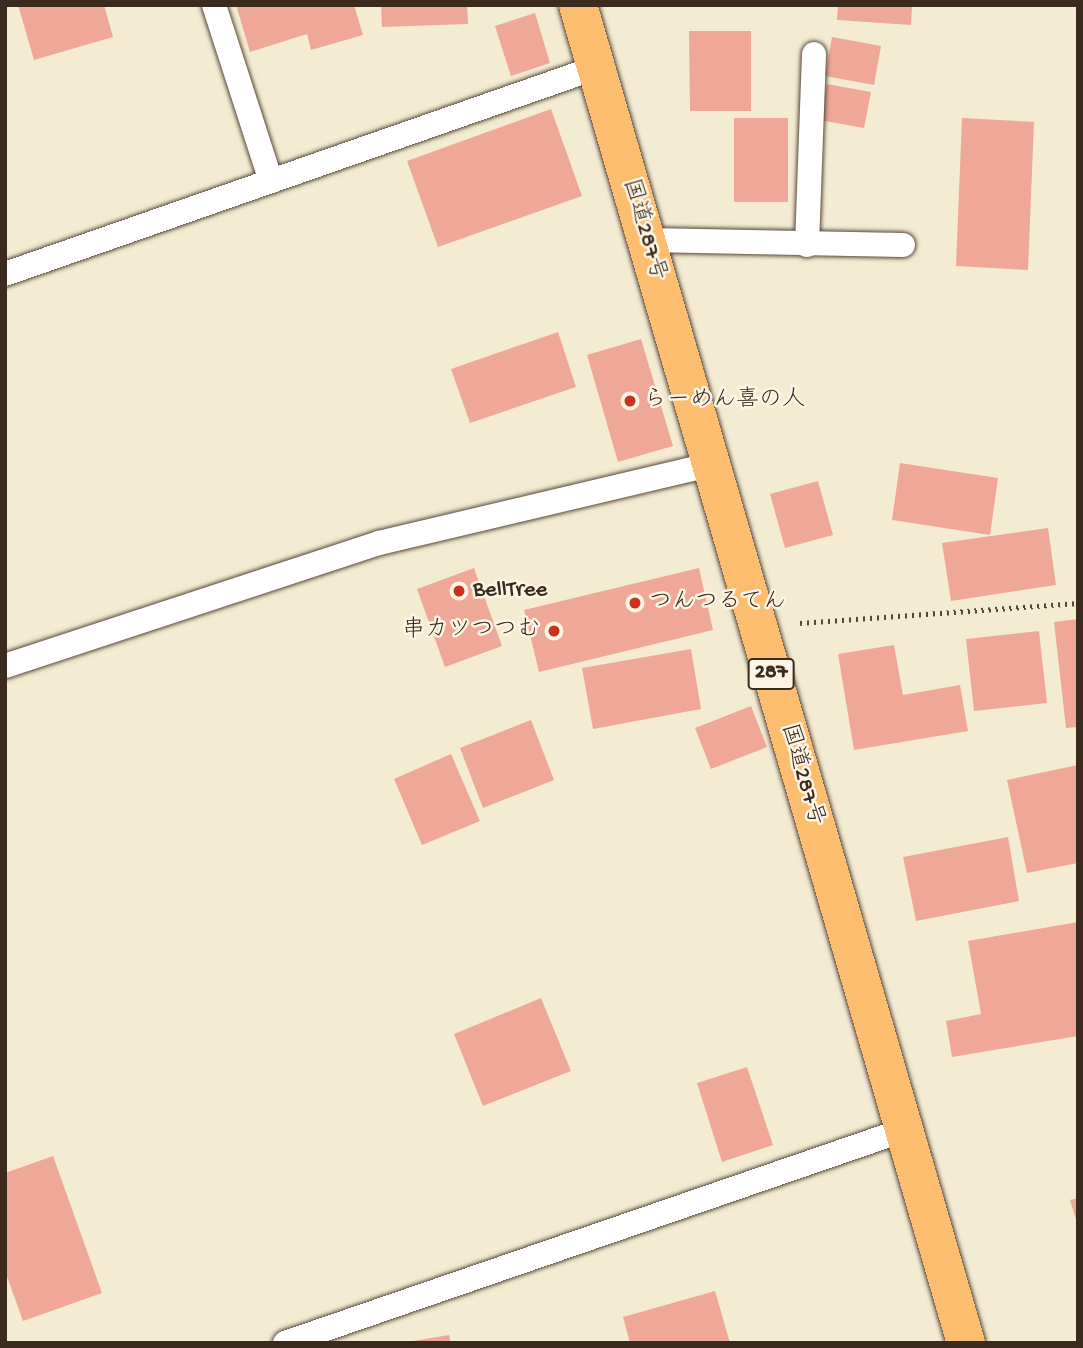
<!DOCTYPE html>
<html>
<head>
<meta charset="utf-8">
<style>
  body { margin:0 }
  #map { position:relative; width:1083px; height:1348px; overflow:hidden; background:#f3ecd3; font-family:"Gochi Hand","Klee One",sans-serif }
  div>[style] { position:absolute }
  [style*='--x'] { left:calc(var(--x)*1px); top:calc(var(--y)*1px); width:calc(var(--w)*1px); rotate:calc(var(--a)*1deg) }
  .building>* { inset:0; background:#efa897 }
  .path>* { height:4.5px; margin-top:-2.25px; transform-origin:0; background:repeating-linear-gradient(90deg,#574739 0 2px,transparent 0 7px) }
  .roads { filter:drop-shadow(0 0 2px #574739) drop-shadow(0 0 2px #574739) }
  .service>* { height:24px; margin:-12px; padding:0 12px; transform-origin:12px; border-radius:12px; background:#fff }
  .trunk>* { height:38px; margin:-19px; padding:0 19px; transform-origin:19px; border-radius:19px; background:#fcbd6f }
  .dots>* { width:19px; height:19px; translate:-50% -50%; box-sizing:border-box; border:4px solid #fcf5e5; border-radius:50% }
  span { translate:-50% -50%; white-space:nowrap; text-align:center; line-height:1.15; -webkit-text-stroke:5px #fcf5e5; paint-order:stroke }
  .shield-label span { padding:2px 5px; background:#fcf5e5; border:2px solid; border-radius:5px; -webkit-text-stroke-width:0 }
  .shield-label { font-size:21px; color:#3b2a1e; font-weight:700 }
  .street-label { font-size:23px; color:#3b2a1e }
  .poi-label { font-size:23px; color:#3b2a1e }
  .left { translate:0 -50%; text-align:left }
  .right { translate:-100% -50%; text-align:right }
  .frame { position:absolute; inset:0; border:7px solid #3b2a1e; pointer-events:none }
</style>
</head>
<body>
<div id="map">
  <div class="building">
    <div style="clip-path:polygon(18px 5px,104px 5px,113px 37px,34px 60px)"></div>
    <div style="clip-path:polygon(236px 5px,354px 5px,363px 35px,311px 50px,307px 34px,250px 52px)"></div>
    <div style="clip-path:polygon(381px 5px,467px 5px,468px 24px,382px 27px)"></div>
    <div style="clip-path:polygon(838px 5px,912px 5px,911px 25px,837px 20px)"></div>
    <div style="clip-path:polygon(535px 13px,550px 63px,511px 76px,495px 26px)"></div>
    <div style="clip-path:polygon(689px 31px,751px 31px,751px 111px,690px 111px)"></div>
    <div style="clip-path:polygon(832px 37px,881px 46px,874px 85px,825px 76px)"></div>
    <div style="clip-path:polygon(827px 84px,871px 92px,864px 128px,819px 120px)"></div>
    <div style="clip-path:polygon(551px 109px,582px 196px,438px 247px,407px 161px)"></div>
    <div style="clip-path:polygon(734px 118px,788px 118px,788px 202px,734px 202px)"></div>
    <div style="clip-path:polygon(962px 118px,1034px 122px,1028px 270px,956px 266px)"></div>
    <div style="clip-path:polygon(558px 332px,576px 387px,470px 423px,451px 369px)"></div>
    <div style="clip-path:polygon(641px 339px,673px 446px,618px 462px,587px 355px)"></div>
    <div style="clip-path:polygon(900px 463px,998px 478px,990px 535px,892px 520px)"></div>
    <div style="clip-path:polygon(818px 481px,833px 535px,785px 548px,770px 494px)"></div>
    <div style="clip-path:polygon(1048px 528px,1056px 585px,951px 601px,942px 543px)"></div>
    <div style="clip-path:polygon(474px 568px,502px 646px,445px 667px,417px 589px)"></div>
    <div style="clip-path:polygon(699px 568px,713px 630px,539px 672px,524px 610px)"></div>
    <div style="clip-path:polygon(1078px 619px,1078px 727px,1066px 728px,1054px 622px)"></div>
    <div style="clip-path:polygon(1039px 631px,1047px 703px,974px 711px,966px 639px)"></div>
    <div style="clip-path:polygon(894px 645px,903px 695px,960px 685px,968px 731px,854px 750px,838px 654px)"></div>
    <div style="clip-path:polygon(691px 649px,701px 709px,593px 729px,582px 668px)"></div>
    <div style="clip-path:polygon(751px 706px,767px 747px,711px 769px,695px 728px)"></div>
    <div style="clip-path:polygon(531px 720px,554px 780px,483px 808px,460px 748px)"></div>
    <div style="clip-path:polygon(451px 754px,480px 821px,422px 845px,394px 779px)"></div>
    <div style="clip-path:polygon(1078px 765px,1078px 863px,1027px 873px,1007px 780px)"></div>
    <div style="clip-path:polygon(1008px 837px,1019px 901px,916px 921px,903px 857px)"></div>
    <div style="clip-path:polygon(1078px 922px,1078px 1036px,952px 1057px,946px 1021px,981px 1014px,968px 941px)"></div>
    <div style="clip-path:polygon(541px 998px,571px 1071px,483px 1106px,454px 1034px)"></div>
    <div style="clip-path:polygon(747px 1067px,773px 1145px,722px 1162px,697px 1083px)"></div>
    <div style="clip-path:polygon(53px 1156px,102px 1293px,23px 1321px,5px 1271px,5px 1173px)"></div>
    <div style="clip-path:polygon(1078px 1198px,1078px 1222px,1077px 1223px,1070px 1200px)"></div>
    <div style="clip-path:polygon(715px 1291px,730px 1343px,630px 1343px,623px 1317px)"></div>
    <div style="clip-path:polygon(449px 1335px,451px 1343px,413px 1343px,413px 1341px)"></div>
  </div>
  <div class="path">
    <div style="--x:800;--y:623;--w:279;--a:-4.1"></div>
  </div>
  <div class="roads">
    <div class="service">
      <div style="--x:214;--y:5;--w:185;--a:72.1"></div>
      <div style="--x:647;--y:240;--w:256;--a:1.1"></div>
      <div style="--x:807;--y:245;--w:191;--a:-87.9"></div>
      <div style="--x:5;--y:274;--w:625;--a:-19.25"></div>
      <div style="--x:5;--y:666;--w:394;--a:-18.2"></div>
      <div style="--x:379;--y:543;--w:338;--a:-13.3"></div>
      <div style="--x:285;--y:1343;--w:655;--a:-18.99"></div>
    </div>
    <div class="trunk">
      <div style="--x:578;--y:5;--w:1393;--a:73.83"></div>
    </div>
  </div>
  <div class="dots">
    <div style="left:630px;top:401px;background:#c8321e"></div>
    <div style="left:459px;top:591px;background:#c8321e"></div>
    <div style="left:635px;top:603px;background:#c8321e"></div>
    <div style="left:554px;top:631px;background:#c8321e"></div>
  </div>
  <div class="shield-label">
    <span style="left:771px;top:674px">287</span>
  </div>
  <div class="street-label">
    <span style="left:643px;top:230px;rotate:74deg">国道287号</span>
    <span style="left:801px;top:775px;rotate:74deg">国道287号</span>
  </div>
  <div class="poi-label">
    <span class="left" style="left:644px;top:401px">らーめん喜の人</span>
    <span class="left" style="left:473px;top:591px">BellTree</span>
    <span class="left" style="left:649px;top:603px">つんつるてん</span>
    <span class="right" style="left:540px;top:631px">串カツつつむ</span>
  </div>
  <div class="frame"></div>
</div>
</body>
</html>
